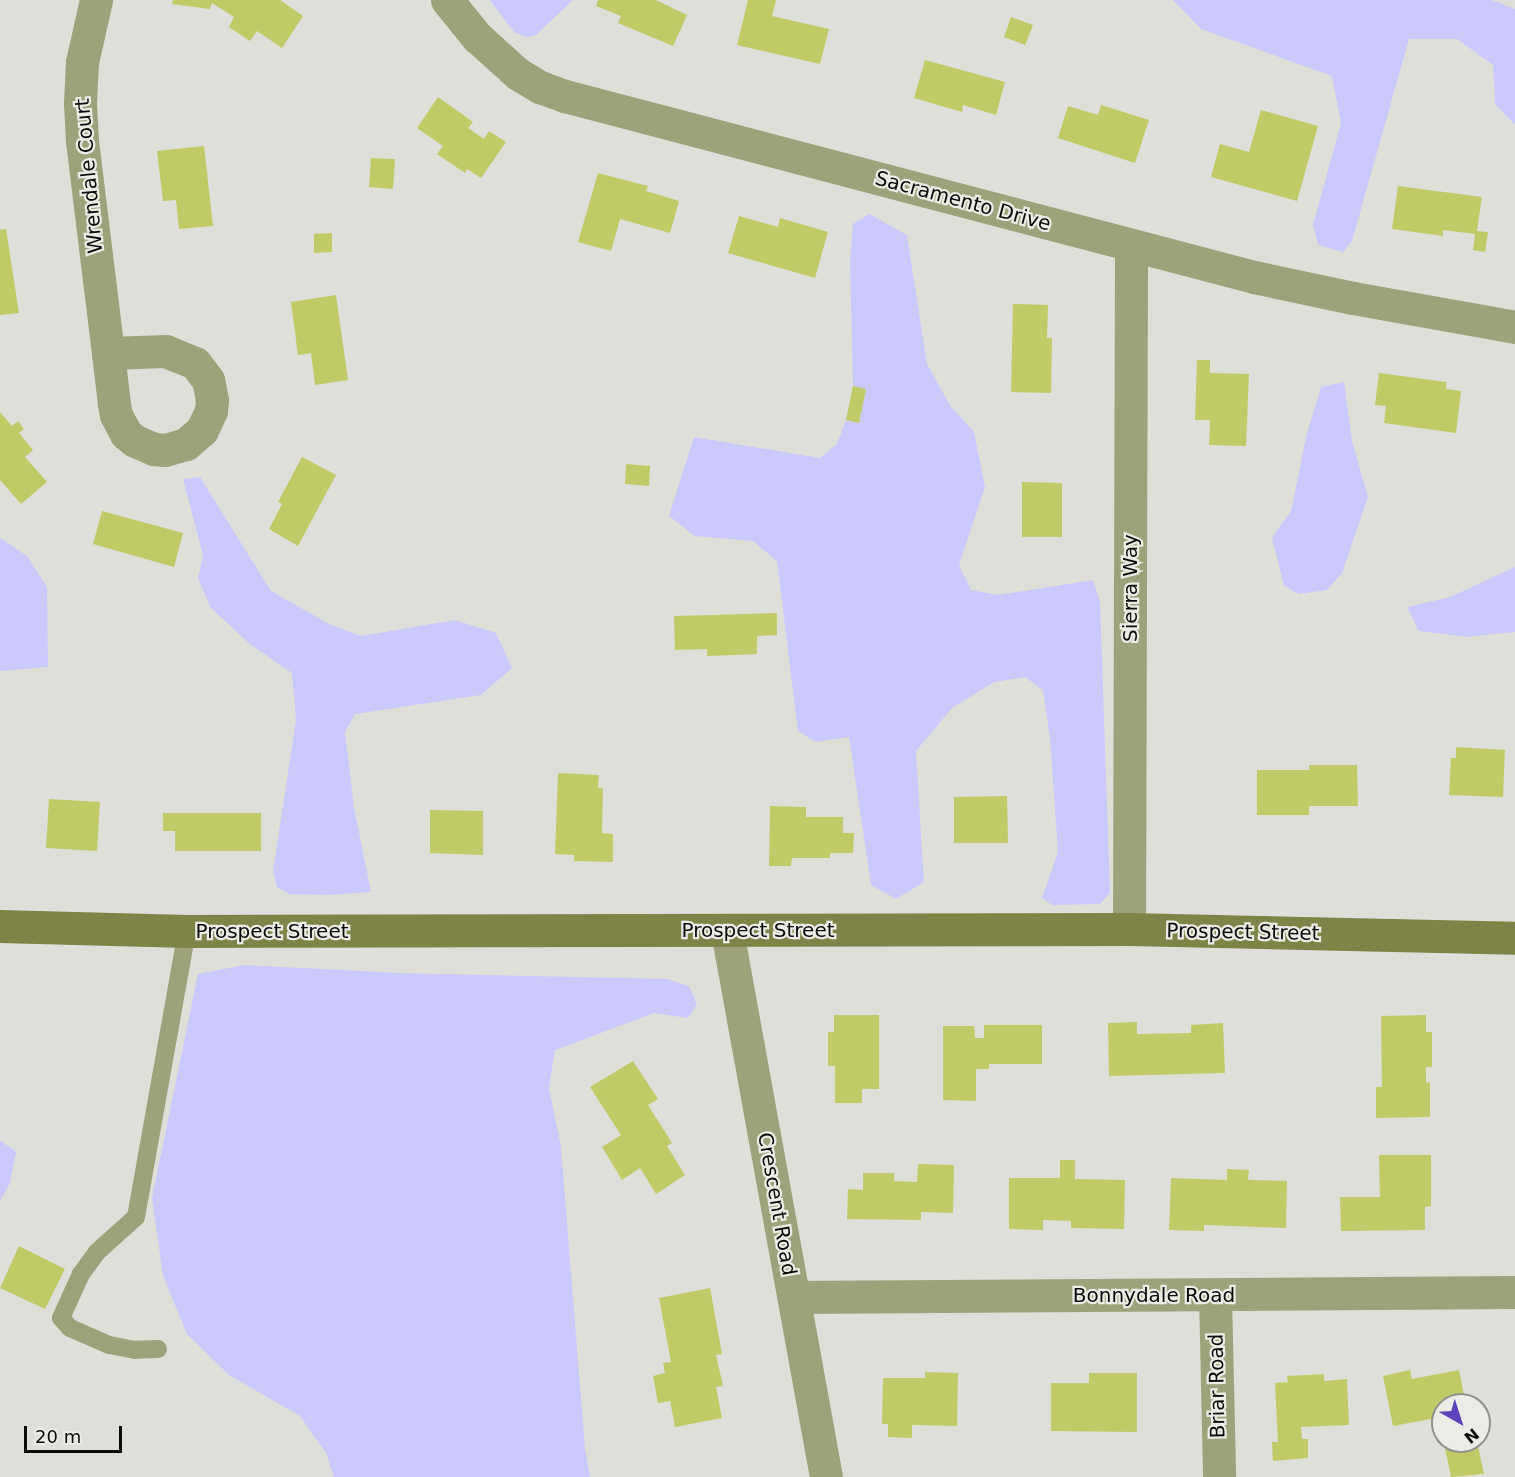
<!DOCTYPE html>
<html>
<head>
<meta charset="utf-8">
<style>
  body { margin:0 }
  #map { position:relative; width:1515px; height:1477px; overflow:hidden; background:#dedfd9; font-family:"DejaVu Sans",sans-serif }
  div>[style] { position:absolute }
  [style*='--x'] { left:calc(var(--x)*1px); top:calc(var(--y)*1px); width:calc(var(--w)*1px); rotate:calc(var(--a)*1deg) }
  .green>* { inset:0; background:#cbc9fb }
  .building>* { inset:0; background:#c0ca66 }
  .service>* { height:18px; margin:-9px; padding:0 9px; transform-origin:9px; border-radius:9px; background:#9da27a }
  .minor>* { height:33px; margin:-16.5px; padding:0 16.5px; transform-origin:16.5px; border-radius:16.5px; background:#9da27a }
  .secondary>* { height:33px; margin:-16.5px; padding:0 16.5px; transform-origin:16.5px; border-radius:16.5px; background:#7e8447 }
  span { translate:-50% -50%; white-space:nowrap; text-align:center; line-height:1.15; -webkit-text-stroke:4.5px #ebece6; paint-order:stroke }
  .street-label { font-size:20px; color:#0b0b09 }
  .north { position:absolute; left:1431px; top:1393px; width:60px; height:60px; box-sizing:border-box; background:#ebece6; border:2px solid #91928e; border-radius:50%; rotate:141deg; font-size:16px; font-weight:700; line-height:24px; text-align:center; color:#0b0b09 }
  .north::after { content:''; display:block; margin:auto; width:21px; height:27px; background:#5c43bb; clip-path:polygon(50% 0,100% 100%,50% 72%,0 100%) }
  .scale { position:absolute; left:24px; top:1426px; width:98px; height:27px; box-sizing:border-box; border:3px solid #0b0b09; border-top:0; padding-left:8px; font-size:18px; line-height:21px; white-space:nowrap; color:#0b0b09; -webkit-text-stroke:4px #ebece6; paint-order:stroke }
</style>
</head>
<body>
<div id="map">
  <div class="green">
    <div style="clip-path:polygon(490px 0,573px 0,536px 35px,525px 37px,514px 32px)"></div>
    <div style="clip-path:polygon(1173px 0,1492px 0,1515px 9px,1515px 125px,1495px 104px,1493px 65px,1457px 39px,1409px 39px,1352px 241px,1343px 252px,1318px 245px,1313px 225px,1341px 123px,1332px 76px,1201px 29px)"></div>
    <div style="clip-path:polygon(869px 214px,907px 235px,927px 364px,951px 407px,974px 432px,985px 487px,959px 565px,971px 590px,998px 595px,1093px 580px,1100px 601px,1110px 893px,1100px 904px,1052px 905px,1042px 898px,1058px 852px,1050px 739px,1043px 690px,1025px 677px,994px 682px,952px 708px,916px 751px,924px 882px,896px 899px,871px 885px,849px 737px,816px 742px,798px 731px,777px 561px,753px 541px,695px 536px,669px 516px,694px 437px,820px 458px,837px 444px,846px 420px,859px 423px,866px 390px,853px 386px,850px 261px,853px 224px)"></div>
    <div style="clip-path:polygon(1344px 382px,1352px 441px,1368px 497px,1342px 573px,1327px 590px,1299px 594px,1284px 586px,1272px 538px,1291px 511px,1307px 433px,1321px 387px)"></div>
    <div style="clip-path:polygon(200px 477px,271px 591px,331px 625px,361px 636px,455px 620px,496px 633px,512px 668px,481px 695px,355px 714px,345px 732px,354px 807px,371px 892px,327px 895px,289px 894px,277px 887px,273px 871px,296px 720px,292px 673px,251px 645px,211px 608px,198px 579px,203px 555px,183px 479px)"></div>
    <div style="clip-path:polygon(0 538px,27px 556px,47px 587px,48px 667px,0 671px)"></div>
    <div style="clip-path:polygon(1515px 567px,1515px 632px,1466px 637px,1419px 631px,1407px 607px,1450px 597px)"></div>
    <div style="clip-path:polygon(244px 965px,400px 973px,668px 979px,689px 986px,697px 1004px,688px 1018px,654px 1013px,555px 1050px,549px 1088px,561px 1147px,585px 1448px,590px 1477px,334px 1477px,326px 1453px,300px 1416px,229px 1375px,187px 1334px,163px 1276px,152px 1198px,198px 974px)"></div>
    <div style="clip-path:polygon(0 1140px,16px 1152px,10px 1183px,0 1201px)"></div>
  </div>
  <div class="building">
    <div style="clip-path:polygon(173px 0,280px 0,303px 16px,282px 48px,257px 31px,250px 41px,229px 27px,234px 17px,212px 3px,210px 9px,172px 4px)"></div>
    <div style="clip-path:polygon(598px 0,656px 0,687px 15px,673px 46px,618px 23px,621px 16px,596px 6px)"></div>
    <div style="clip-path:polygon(748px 0,776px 0,772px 16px,829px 29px,820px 64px,737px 45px)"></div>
    <div style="clip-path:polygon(1011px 17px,1033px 25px,1025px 45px,1004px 37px)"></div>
    <div style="clip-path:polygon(925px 60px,1005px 82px,996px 115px,963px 105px,962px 112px,914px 98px)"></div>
    <div style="clip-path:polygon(438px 97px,473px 122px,468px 128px,484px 139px,489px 131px,506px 142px,481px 178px,467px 169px,465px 173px,437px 154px,443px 146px,417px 128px)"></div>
    <div style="clip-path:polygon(1101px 105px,1149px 120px,1135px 163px,1058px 138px,1068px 106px,1098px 115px)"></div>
    <div style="clip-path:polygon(1261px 110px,1318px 126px,1297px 201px,1211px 177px,1220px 144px,1249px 152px)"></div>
    <div style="clip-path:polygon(204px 146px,213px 226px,179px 229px,176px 200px,163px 201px,157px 151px)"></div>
    <div style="clip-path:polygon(371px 158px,395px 159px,393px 189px,369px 187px)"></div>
    <div style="clip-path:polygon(598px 173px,648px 186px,646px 191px,679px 201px,670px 233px,620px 219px,611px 251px,578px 242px)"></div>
    <div style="clip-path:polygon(1398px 186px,1482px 197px,1477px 231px,1488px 232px,1485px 252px,1473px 250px,1475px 234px,1443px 230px,1443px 236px,1392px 229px)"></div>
    <div style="clip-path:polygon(739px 216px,778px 227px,780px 218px,828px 232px,815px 278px,728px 253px)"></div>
    <div style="clip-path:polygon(6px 229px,19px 313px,0 315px,0 230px)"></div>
    <div style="clip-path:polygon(332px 233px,332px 252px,314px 253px,314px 234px)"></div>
    <div style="clip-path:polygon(336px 295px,348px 380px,315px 385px,311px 353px,298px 355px,291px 302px)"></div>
    <div style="clip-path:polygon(1013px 304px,1048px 305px,1047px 338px,1052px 338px,1051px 393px,1011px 392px)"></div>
    <div style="clip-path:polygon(1197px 360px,1210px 360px,1210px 373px,1249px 374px,1246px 446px,1209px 445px,1210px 420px,1195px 420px)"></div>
    <div style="clip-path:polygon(1379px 373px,1446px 382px,1446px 389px,1461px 391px,1456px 433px,1384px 423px,1386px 406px,1375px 405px)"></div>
    <div style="clip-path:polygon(853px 386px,866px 389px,859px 423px,846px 420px)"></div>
    <div style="clip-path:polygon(0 412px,12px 426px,18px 421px,24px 429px,19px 433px,33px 450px,25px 457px,47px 482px,21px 504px,0 480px)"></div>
    <div style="clip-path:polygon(302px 457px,336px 475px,298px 546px,269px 529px,282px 504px,278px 502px)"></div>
    <div style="clip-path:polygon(626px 464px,650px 466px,649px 486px,625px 484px)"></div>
    <div style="clip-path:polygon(1022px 482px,1062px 483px,1062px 537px,1022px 537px)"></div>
    <div style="clip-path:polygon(102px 511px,183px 533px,174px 567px,93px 544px)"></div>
    <div style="clip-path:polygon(777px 613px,777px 635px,757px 636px,757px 654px,707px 656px,707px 649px,675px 650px,674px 616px)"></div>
    <div style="clip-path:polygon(1456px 747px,1505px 750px,1503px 797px,1449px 795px,1451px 758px,1456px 758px)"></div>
    <div style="clip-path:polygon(1309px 765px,1357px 765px,1358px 806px,1309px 806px,1309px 815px,1257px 815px,1257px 770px,1309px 770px)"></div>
    <div style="clip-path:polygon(558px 773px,599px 775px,598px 788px,603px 788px,602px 833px,613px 834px,613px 862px,574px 861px,574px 855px,555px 854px)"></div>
    <div style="clip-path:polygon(1007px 796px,1008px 843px,954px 843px,954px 797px)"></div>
    <div style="clip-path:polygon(49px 799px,100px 802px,97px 851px,46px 848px)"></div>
    <div style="clip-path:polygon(770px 806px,806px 807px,806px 817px,843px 817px,843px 833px,854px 833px,853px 853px,830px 853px,830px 858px,792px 858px,791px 866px,769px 866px)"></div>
    <div style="clip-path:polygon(430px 810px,483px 811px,483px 855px,430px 853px)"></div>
    <div style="clip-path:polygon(163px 813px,261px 813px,261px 851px,175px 851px,175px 831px,163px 831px)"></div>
    <div style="clip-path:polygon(834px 1015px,879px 1015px,879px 1089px,862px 1089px,862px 1103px,835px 1103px,835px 1066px,828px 1066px,828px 1032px,834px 1032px)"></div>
    <div style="clip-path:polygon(1426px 1015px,1426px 1032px,1432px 1032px,1432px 1067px,1426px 1067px,1426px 1083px,1430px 1082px,1430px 1117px,1376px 1118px,1376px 1087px,1382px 1087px,1381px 1016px)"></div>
    <div style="clip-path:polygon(1137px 1022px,1137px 1034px,1191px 1033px,1191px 1025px,1223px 1023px,1225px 1073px,1109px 1076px,1108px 1023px)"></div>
    <div style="clip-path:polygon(984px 1025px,1042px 1025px,1042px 1064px,989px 1064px,989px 1069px,976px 1069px,976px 1101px,943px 1100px,943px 1026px,974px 1026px,975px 1038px,984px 1038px)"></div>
    <div style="clip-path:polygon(633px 1061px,658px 1099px,648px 1105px,672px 1143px,667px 1146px,685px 1175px,656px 1194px,640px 1168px,622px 1180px,602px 1147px,621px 1135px,590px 1087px)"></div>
    <div style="clip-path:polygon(1379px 1155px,1431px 1155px,1431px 1206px,1425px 1207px,1425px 1230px,1341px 1231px,1340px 1197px,1380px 1197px)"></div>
    <div style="clip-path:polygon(1060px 1160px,1075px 1160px,1075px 1179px,1125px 1180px,1124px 1229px,1071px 1228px,1071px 1221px,1043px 1220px,1043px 1230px,1009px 1229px,1009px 1178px,1060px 1178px)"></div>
    <div style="clip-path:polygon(918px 1164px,954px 1165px,953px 1213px,921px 1212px,921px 1220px,847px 1219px,848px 1189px,863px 1190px,863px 1173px,894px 1173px,894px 1181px,917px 1182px)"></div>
    <div style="clip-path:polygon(1227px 1169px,1249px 1170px,1248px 1180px,1287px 1181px,1286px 1228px,1204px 1225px,1204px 1231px,1169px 1230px,1171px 1178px,1227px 1180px)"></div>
    <div style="clip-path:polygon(19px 1246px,65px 1269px,45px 1309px,0 1288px)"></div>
    <div style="clip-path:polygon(710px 1288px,722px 1354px,716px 1355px,723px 1386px,716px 1387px,722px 1418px,675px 1427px,670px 1401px,658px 1403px,653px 1376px,665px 1373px,663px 1363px,671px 1362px,659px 1298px)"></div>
    <div style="clip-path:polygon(1410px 1370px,1412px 1379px,1459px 1370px,1466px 1405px,1443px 1405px,1443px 1434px,1434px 1436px,1431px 1419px,1393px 1426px,1383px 1376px)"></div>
    <div style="clip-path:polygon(925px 1372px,958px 1373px,957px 1426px,912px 1425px,912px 1438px,888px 1437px,888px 1424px,882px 1424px,883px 1378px,925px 1378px)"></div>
    <div style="clip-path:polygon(1089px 1373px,1137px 1373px,1137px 1432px,1051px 1431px,1051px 1383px,1089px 1383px)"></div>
    <div style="clip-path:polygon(1324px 1374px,1324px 1381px,1347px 1379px,1349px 1425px,1301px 1427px,1302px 1439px,1308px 1439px,1308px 1458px,1273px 1461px,1272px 1442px,1278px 1442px,1275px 1383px,1288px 1382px,1287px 1376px)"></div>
    <div style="clip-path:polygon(1450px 1441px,1477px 1441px,1484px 1474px,1451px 1477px,1445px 1448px,1451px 1447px)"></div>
  </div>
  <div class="service">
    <div style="--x:158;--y:1349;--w:23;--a:178"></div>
    <div style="--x:135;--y:1350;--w:26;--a:-169"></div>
    <div style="--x:109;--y:1345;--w:43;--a:-156.4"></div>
    <div style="--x:70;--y:1328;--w:13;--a:-132"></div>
    <div style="--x:61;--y:1318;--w:48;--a:-65.6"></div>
    <div style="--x:81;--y:1274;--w:27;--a:-54"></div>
    <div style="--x:97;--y:1252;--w:52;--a:-41.9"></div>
    <div style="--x:136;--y:1217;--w:291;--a:-79.9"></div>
  </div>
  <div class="minor">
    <div style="--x:96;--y:0;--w:64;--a:102.7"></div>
    <div style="--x:82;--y:62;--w:41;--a:92.8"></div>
    <div style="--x:80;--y:103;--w:38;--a:87"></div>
    <div style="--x:82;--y:141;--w:214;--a:83"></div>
    <div style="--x:108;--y:353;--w:51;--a:83.3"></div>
    <div style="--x:114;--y:404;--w:11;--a:80"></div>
    <div style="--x:116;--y:415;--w:21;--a:62"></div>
    <div style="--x:126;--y:434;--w:11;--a:38"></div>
    <div style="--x:135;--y:441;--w:21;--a:23"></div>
    <div style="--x:154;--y:449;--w:11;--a:5"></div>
    <div style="--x:165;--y:450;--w:22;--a:-16"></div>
    <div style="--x:186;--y:444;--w:21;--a:-41"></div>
    <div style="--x:202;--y:430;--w:21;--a:-65"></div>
    <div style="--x:211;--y:411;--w:11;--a:-85"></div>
    <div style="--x:212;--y:400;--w:20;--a:-101"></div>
    <div style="--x:208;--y:380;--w:21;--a:-127"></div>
    <div style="--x:195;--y:363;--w:31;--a:-158"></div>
    <div style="--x:166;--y:351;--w:58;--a:178"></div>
    <div style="--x:447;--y:0;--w:48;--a:51"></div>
    <div style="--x:477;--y:37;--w:55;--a:42.1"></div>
    <div style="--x:518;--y:74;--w:26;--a:31"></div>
    <div style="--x:540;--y:87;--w:27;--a:20"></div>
    <div style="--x:565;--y:96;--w:712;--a:14.72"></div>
    <div style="--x:1254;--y:277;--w:101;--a:12"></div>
    <div style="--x:1353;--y:298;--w:165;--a:10.1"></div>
    <div style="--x:1129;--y:929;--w:683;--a:-89.83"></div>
    <div style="--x:727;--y:931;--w:555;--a:79.72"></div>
    <div style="--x:1215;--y:1295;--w:182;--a:88.7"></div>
    <div style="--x:794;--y:1297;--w:721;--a:-0.4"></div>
  </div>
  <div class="secondary">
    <div style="--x:0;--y:926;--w:187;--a:1.5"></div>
    <div style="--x:187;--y:931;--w:942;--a:-0.12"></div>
    <div style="--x:1129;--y:929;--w:386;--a:1.3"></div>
  </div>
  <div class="street-label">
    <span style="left:89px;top:176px;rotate:-95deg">Wrendale Court</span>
    <span style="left:963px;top:201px;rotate:15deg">Sacramento Drive</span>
    <span style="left:1130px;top:588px;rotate:-90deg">Sierra Way</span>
    <span style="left:758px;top:930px">Prospect Street</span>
    <span style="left:272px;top:931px">Prospect Street</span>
    <span style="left:1243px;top:932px;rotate:1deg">Prospect Street</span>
    <span style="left:777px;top:1204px;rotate:80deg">Crescent Road</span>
    <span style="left:1154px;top:1295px">Bonnydale Road</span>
    <span style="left:1217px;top:1386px;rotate:-91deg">Briar Road</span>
  </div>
  <div class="north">N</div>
  <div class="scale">20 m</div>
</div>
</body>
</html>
